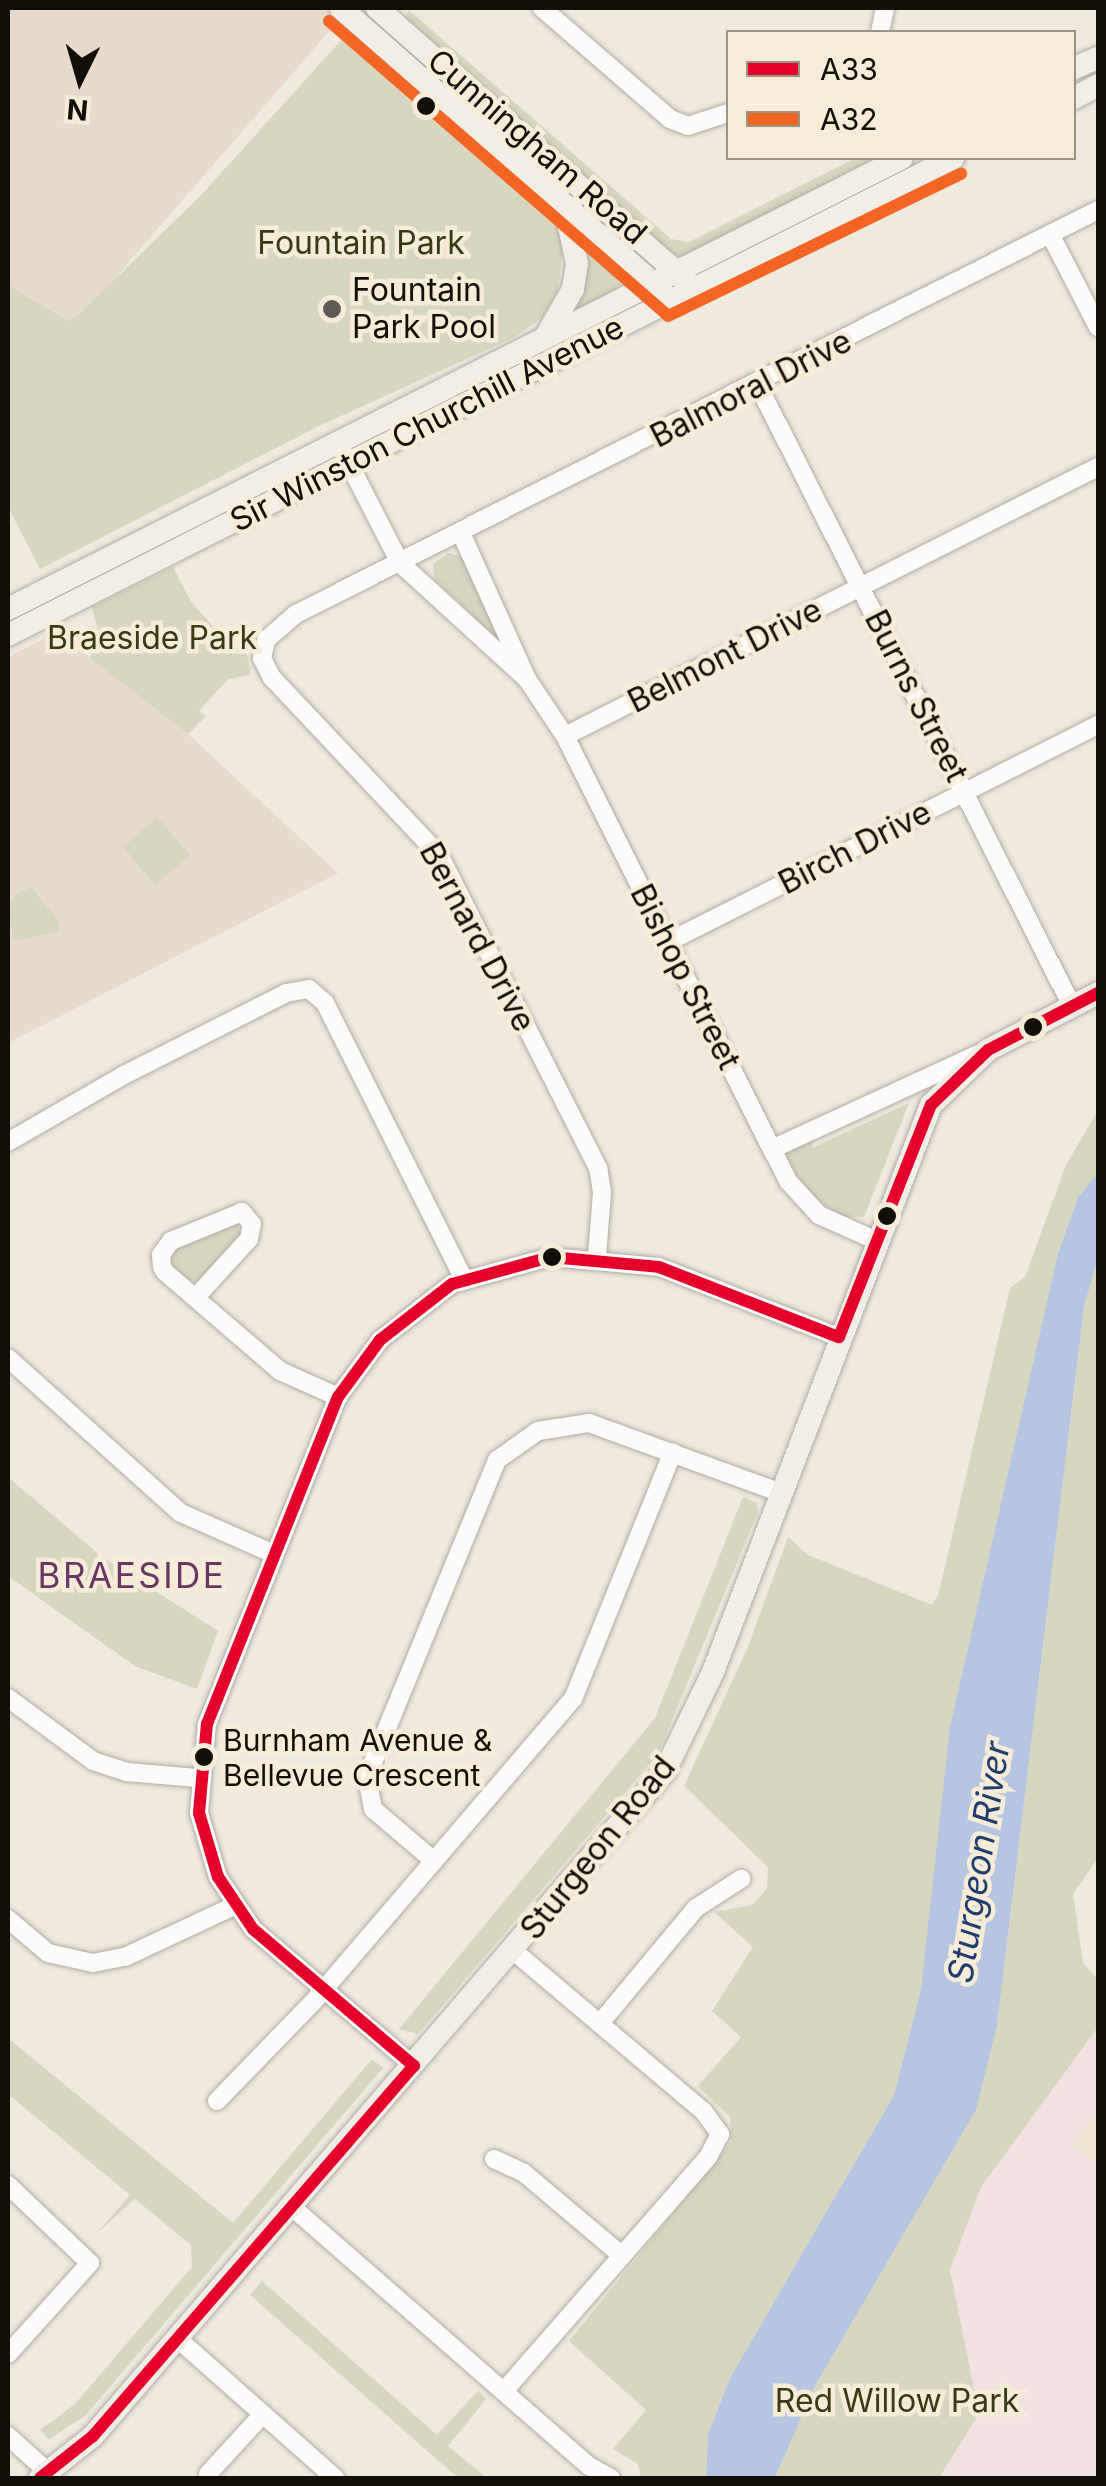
<!DOCTYPE html>
<html>
<head>
<meta charset="utf-8">
<style>
  body { margin:0 }
  #map { position:relative; width:1106px; height:2486px; overflow:hidden; background:#efe9de; font-family:Inter,sans-serif }
  div>[style] { position:absolute }
  [style*='--x'] { left:calc(var(--x)*1px); top:calc(var(--y)*1px); width:calc(var(--w)*1px); rotate:calc(var(--a)*1deg) }
  .commercial>* { inset:0; background:#f2e1e0 }
  .built>* { inset:0; background:#ede4cf }
  .education>* { inset:0; background:#e8dbce }
  .green>* { inset:0; background:#d7d7c0 }
  .water>* { inset:0; background:#b6c6e2 }
  .roads { filter:drop-shadow(0 0 2px #b1ada4) drop-shadow(0 0 2px #b1ada4) }
  .minor>* { height:18px; margin:-9px; padding:0 9px; transform-origin:9px; border-radius:9px; background:#fdfcfa }
  .major>* { height:22px; margin:-11px; padding:0 11px; transform-origin:11px; border-radius:11px; background:#f2ede7 }
  .bus-1>* { height:12px; margin:-6px; padding:0 6px; transform-origin:6px; border-radius:6px; background:#e4002b }
  .bus-2>* { height:12px; margin:-6px; padding:0 6px; transform-origin:6px; border-radius:6px; background:#f26522 }
  .dots>* { width:28px; height:28px; translate:-50% -50%; box-sizing:border-box; border:5px solid #f6ecd7; border-radius:50% }
  span { translate:-50% -50%; white-space:nowrap; text-align:center; line-height:1.15; -webkit-text-stroke:9px #f6ecd7; paint-order:stroke }
  .bus-label { font-size:30px; color:#120f08 }
  .left { translate:0 -50%; text-align:left }
  .street-label { font-size:32px; color:#120f08 }
  .park-label { font-size:32px; color:#373b13 }
  .poi-label { font-size:32px; color:#120f08 }
  .neighbourhood-label { font-size:35px; color:#693565; letter-spacing:2.5px }
  .water-label { font-size:35px; color:#203d72; font-style:italic }
  .frame { position:absolute; inset:0; border:10px solid #120f08; pointer-events:none }
  .legend { position:absolute; left:726px; top:30px; width:350px; height:130px; box-sizing:border-box; background:#f6ecd7; border:2px solid #9b9484; margin:0; padding:12px 18px; list-style:none; font-size:30px; color:#120f08 }
  .legend li { display:flex; align-items:center; gap:20px; height:50px }
  .legend b { width:50px; border:2px solid #9b9484 }
  .north { position:absolute; left:30px; top:30px; width:100px; height:100px; -webkit-text-stroke:8px #f6ecd7; paint-order:stroke; rotate:185deg; font-size:28px; font-weight:700; line-height:40px; text-align:center; color:#120f08 }
  .north::after { content:''; display:block; margin:auto; width:35px; height:45px; background:#120f08; clip-path:polygon(50% 0,100% 100%,50% 72%,0 100%) }
</style>
</head>
<body>
<div id="map">
  <div class="commercial">
    <div style="clip-path:polygon(1098px 2027px,1098px 2478px,939px 2478px,979px 2414px,949px 2270px,981px 2187px)"></div>
  </div>
  <div class="built">
    <div style="clip-path:polygon(1096px 2114px,1098px 2115px,1098px 2164px,1072px 2145px)"></div>
  </div>
  <div class="education">
    <div style="clip-path:polygon(8px 8px,324px 8px,339px 20px,75px 324px,8px 285px)"></div>
    <div style="clip-path:polygon(57px 632px,188px 734px,338px 873px,8px 1043px,8px 657px)"></div>
  </div>
  <div class="green">
    <div style="clip-path:polygon(409px 10px,671px 239px,689px 242px,856px 158px,887px 158px,685px 257px,674px 256px,404px 19px)"></div>
    <div style="clip-path:polygon(347px 34px,553px 218px,563px 247px,558px 290px,543px 317px,513px 338px,321px 425px,40px 569px,8px 507px,8px 285px,69px 321px,78px 315px,202px 194px)"></div>
    <div style="clip-path:polygon(585px 233px,632px 279px,578px 312px,574px 306px)"></div>
    <div style="clip-path:polygon(449px 553px,463px 558px,503px 644px,434px 579px,433px 564px)"></div>
    <div style="clip-path:polygon(173px 567px,190px 600px,233px 650px,246px 650px,251px 675px,228px 679px,199px 711px,206px 716px,188px 734px,90px 658px,99px 636px,92px 607px)"></div>
    <div style="clip-path:polygon(157px 817px,190px 855px,155px 885px,123px 847px)"></div>
    <div style="clip-path:polygon(31px 887px,60px 923px,57px 932px,14px 941px,8px 911px,15px 895px)"></div>
    <div style="clip-path:polygon(909px 1103px,864px 1217px,842px 1217px,806px 1192px,784px 1151px,813px 1136px,812px 1148px)"></div>
    <div style="clip-path:polygon(1098px 1110px,1098px 1173px,1078px 1197px,1058px 1253px,957px 1698px,921px 1989px,894px 2095px,730px 2378px,708px 2434px,706px 2478px,641px 2478px,638px 2464px,613px 2449px,646px 2410px,569px 2341px,731px 2142px,730px 2117px,698px 2086px,741px 2037px,712px 2011px,753px 1947px,714px 1912px,752px 1905px,767px 1889px,768px 1867px,684px 1786px,748px 1647px,788px 1537px,808px 1555px,932px 1605px,938px 1596px,1010px 1288px,1025px 1277px,1066px 1165px)"></div>
    <div style="clip-path:polygon(233px 1219px,242px 1235px,200px 1281px,184px 1280px,171px 1266px,174px 1248px)"></div>
    <div style="clip-path:polygon(1098px 1258px,1098px 1858px,1073px 1894px,1083px 1963px,1098px 1979px,1098px 2027px,981px 2187px,950px 2270px,979px 2414px,939px 2478px,775px 2478px,815px 2386px,976px 2109px,997px 2026px,1084px 1307px)"></div>
    <div style="clip-path:polygon(8px 1477px,102px 1557px,218px 1631px,197px 1689px,135px 1666px,8px 1576px)"></div>
    <div style="clip-path:polygon(743px 1497px,757px 1503px,758px 1512px,658px 1754px,418px 2034px,399px 2029px,655px 1718px)"></div>
    <div style="clip-path:polygon(8px 2038px,233px 2223px,372px 2059px,383px 2068px,85px 2416px,49px 2439px,40px 2430px,75px 2404px,192px 2267px,191px 2245px,135px 2199px,96px 2234px,130px 2195px,8px 2094px)"></div>
    <div style="clip-path:polygon(262px 2281px,437px 2435px,478px 2391px,486px 2399px,448px 2446px,487px 2478px,458px 2478px,250px 2295px)"></div>
  </div>
  <div class="water">
    <div style="clip-path:polygon(1098px 1173px,1098px 1258px,1084px 1307px,997px 2026px,976px 2110px,815px 2386px,775px 2478px,706px 2478px,708px 2434px,730px 2378px,894px 2095px,921px 1989px,950px 1727px,1058px 1253px,1078px 1197px)"></div>
  </div>
  <div class="roads">
    <div class="minor">
      <div style="--x:542;--y:8;--w:169;--a:40.9"></div>
      <div style="--x:670;--y:119;--w:19;--a:21"></div>
      <div style="--x:688;--y:126;--w:42;--a:-18"></div>
      <div style="--x:880;--y:32;--w:25;--a:-78"></div>
      <div style="--x:1050;--y:234;--w:105;--a:62.7"></div>
      <div style="--x:759;--y:387;--w:694;--a:63.18"></div>
      <div style="--x:343;--y:452;--w:125;--a:62.8"></div>
      <div style="--x:400;--y:563;--w:172;--a:42.4"></div>
      <div style="--x:461;--y:533;--w:160;--a:65.7"></div>
      <div style="--x:527;--y:679;--w:69;--a:56.3"></div>
      <div style="--x:565;--y:736;--w:498;--a:63.4"></div>
      <div style="--x:788;--y:1181;--w:46;--a:47.6"></div>
      <div style="--x:819;--y:1215;--w:64;--a:24.1"></div>
      <div style="--x:565;--y:736;--w:597;--a:-26.78"></div>
      <div style="--x:666;--y:943;--w:484;--a:-26.8"></div>
      <div style="--x:8;--y:1142;--w:134;--a:-30"></div>
      <div style="--x:124;--y:1075;--w:182;--a:-26.8"></div>
      <div style="--x:286;--y:993;--w:23;--a:-10"></div>
      <div style="--x:309;--y:989;--w:21;--a:41"></div>
      <div style="--x:325;--y:1003;--w:307;--a:63.3"></div>
      <div style="--x:772;--y:1149;--w:228;--a:-24.7"></div>
      <div style="--x:597;--y:1256;--w:64;--a:-85.5"></div>
      <div style="--x:602;--y:1192;--w:24;--a:-99"></div>
      <div style="--x:598;--y:1168;--w:350;--a:-116.9"></div>
      <div style="--x:440;--y:856;--w:245;--a:-133.3"></div>
      <div style="--x:272;--y:678;--w:22;--a:-117"></div>
      <div style="--x:262;--y:658;--w:18;--a:-77"></div>
      <div style="--x:266;--y:640;--w:40;--a:-41"></div>
      <div style="--x:296;--y:614;--w:898;--a:-26.74"></div>
      <div style="--x:196;--y:1297;--w:79;--a:-47.6"></div>
      <div style="--x:249;--y:1239;--w:15;--a:-79"></div>
      <div style="--x:252;--y:1224;--w:16;--a:-130"></div>
      <div style="--x:242;--y:1212;--w:77;--a:157.8"></div>
      <div style="--x:171;--y:1241;--w:17;--a:126"></div>
      <div style="--x:161;--y:1255;--w:12;--a:85"></div>
      <div style="--x:162;--y:1267;--w:6;--a:59"></div>
      <div style="--x:165;--y:1272;--w:152;--a:40.7"></div>
      <div style="--x:280;--y:1371;--w:64;--a:24.1"></div>
      <div style="--x:8;--y:1358;--w:232;--a:41.9"></div>
      <div style="--x:181;--y:1513;--w:102;--a:23.8"></div>
      <div style="--x:8;--y:1698;--w:106;--a:36.5"></div>
      <div style="--x:93;--y:1761;--w:36;--a:18"></div>
      <div style="--x:127;--y:1772;--w:70;--a:4.9"></div>
      <div style="--x:434;--y:1861;--w:80;--a:-139.6"></div>
      <div style="--x:373;--y:1809;--w:33;--a:-101"></div>
      <div style="--x:367;--y:1777;--w:343;--a:-67.7"></div>
      <div style="--x:497;--y:1460;--w:50;--a:-35.3"></div>
      <div style="--x:538;--y:1431;--w:52;--a:-8.9"></div>
      <div style="--x:589;--y:1423;--w:204;--a:20"></div>
      <div style="--x:8;--y:1919;--w:52;--a:40.4"></div>
      <div style="--x:48;--y:1953;--w:46;--a:12.5"></div>
      <div style="--x:93;--y:1963;--w:33;--a:-11"></div>
      <div style="--x:125;--y:1957;--w:120;--a:-25.1"></div>
      <div style="--x:601;--y:2022;--w:148;--a:-50.2"></div>
      <div style="--x:696;--y:1908;--w:54;--a:-32.8"></div>
      <div style="--x:414;--y:2066;--w:211;--a:-139.6"></div>
      <div style="--x:253;--y:1929;--w:63;--a:-123.9"></div>
      <div style="--x:218;--y:1877;--w:67;--a:-106.5"></div>
      <div style="--x:199;--y:1813;--w:89;--a:-84.9"></div>
      <div style="--x:207;--y:1724;--w:352;--a:-68.2"></div>
      <div style="--x:338;--y:1397;--w:71;--a:-53.6"></div>
      <div style="--x:380;--y:1340;--w:91;--a:-37.9"></div>
      <div style="--x:452;--y:1284;--w:102;--a:-15.4"></div>
      <div style="--x:550;--y:1257;--w:109;--a:5.2"></div>
      <div style="--x:659;--y:1267;--w:193;--a:21.3"></div>
      <div style="--x:217;--y:2101;--w:138;--a:-45.9"></div>
      <div style="--x:313;--y:2002;--w:399;--a:-49.4"></div>
      <div style="--x:573;--y:1699;--w:266;--a:-68"></div>
      <div style="--x:494;--y:2159;--w:33;--a:25"></div>
      <div style="--x:524;--y:2173;--w:127;--a:40.2"></div>
      <div style="--x:8;--y:2185;--w:113;--a:43.6"></div>
      <div style="--x:90;--y:2263;--w:122;--a:132"></div>
      <div style="--x:292;--y:2207;--w:394;--a:41.1"></div>
      <div style="--x:589;--y:2466;--w:25;--a:29"></div>
      <div style="--x:178;--y:2339;--w:210;--a:41.5"></div>
      <div style="--x:504;--y:2391;--w:310;--a:-48.9"></div>
      <div style="--x:708;--y:2157;--w:26;--a:-62"></div>
      <div style="--x:720;--y:2134;--w:29;--a:-126"></div>
      <div style="--x:703;--y:2111;--w:248;--a:-139.8"></div>
      <div style="--x:8;--y:2436;--w:54;--a:42"></div>
      <div style="--x:208;--y:2474;--w:81;--a:-47.5"></div>
    </div>
    <div class="major">
      <div style="--x:341;--y:8;--w:428;--a:41.4"></div>
      <div style="--x:377;--y:8;--w:412;--a:41.4"></div>
      <div style="--x:1074;--y:68;--w:26;--a:-23"></div>
      <div style="--x:1074;--y:98;--w:27;--a:-28"></div>
      <div style="--x:546;--y:336;--w:54;--a:-60.1"></div>
      <div style="--x:573;--y:289;--w:25;--a:-81"></div>
      <div style="--x:577;--y:264;--w:58;--a:-101.9"></div>
      <div style="--x:8;--y:609;--w:1001;--a:-26.77"></div>
      <div style="--x:8;--y:635;--w:1059;--a:-26.78"></div>
      <div style="--x:40;--y:2478;--w:68;--a:-38.4"></div>
      <div style="--x:93;--y:2436;--w:877;--a:-49.3"></div>
      <div style="--x:665;--y:1771;--w:110;--a:-64.1"></div>
      <div style="--x:713;--y:1672;--w:607;--a:-68.97"></div>
      <div style="--x:931;--y:1105;--w:79;--a:-44"></div>
      <div style="--x:988;--y:1050;--w:124;--a:-27.4"></div>
    </div>
  </div>
  <div class="bus-1">
    <div style="--x:839;--y:1337;--w:250;--a:-68.4"></div>
    <div style="--x:931;--y:1105;--w:79;--a:-44"></div>
    <div style="--x:988;--y:1050;--w:124;--a:-27.4"></div>
    <div style="--x:414;--y:2066;--w:211;--a:-139.6"></div>
    <div style="--x:253;--y:1929;--w:63;--a:-123.9"></div>
    <div style="--x:218;--y:1877;--w:67;--a:-106.5"></div>
    <div style="--x:199;--y:1813;--w:89;--a:-84.9"></div>
    <div style="--x:207;--y:1724;--w:352;--a:-68.2"></div>
    <div style="--x:338;--y:1397;--w:71;--a:-53.6"></div>
    <div style="--x:380;--y:1340;--w:91;--a:-37.9"></div>
    <div style="--x:452;--y:1284;--w:102;--a:-15.4"></div>
    <div style="--x:550;--y:1257;--w:109;--a:5.2"></div>
    <div style="--x:659;--y:1267;--w:193;--a:21.3"></div>
    <div style="--x:40;--y:2478;--w:68;--a:-38.4"></div>
    <div style="--x:93;--y:2436;--w:490;--a:-49.1"></div>
  </div>
  <div class="bus-2">
    <div style="--x:329;--y:21;--w:449;--a:41"></div>
    <div style="--x:668;--y:316;--w:326;--a:-25.9"></div>
  </div>
  <div class="dots">
    <div style="left:426px;top:106px;background:#120f08"></div>
    <div style="left:332px;top:309px;background:#5f5b53"></div>
    <div style="left:1033px;top:1027px;background:#120f08"></div>
    <div style="left:887px;top:1216px;background:#120f08"></div>
    <div style="left:552px;top:1257px;background:#120f08"></div>
    <div style="left:204px;top:1757px;background:#120f08"></div>
  </div>
  <div class="bus-label">
    <span class="left" style="left:223px;top:1757px">Burnham Avenue &amp;<br>Bellevue Crescent</span>
  </div>
  <div class="street-label">
    <span style="left:537px;top:147px;rotate:41deg">Cunningham Road</span>
    <span style="left:751px;top:389px;rotate:-27deg">Balmoral Drive</span>
    <span style="left:427px;top:424px;rotate:-27deg">Sir Winston Churchill Avenue</span>
    <span style="left:725px;top:656px;rotate:-27deg">Belmont Drive</span>
    <span style="left:916px;top:696px;rotate:63deg">Burns Street</span>
    <span style="left:855px;top:848px;rotate:-27deg">Birch Drive</span>
    <span style="left:477px;top:937px;rotate:62deg">Bernard Drive</span>
    <span style="left:685px;top:977px;rotate:63deg">Bishop Street</span>
    <span style="left:598px;top:1848px;rotate:-51deg">Sturgeon Road</span>
  </div>
  <div class="park-label">
    <span style="left:361px;top:243px">Fountain Park</span>
    <span style="left:152px;top:638px">Braeside Park</span>
    <span style="left:897px;top:2401px">Red Willow Park</span>
  </div>
  <div class="poi-label">
    <span class="left" style="left:352px;top:309px">Fountain<br>Park Pool</span>
  </div>
  <div class="neighbourhood-label">
    <span style="left:132px;top:1575px">BRAESIDE</span>
  </div>
  <div class="water-label">
    <span style="left:978px;top:1862px;rotate:-81deg">Sturgeon River</span>
  </div>
  <div class="frame"></div>
  <ul class="legend">
  <li><b style="height:12px;background:#e4002b"></b>A33</li>
  <li><b style="height:12px;background:#f26522"></b>A32</li>
  </ul>
  <div class="north">N</div>
</div>
</body>
</html>
